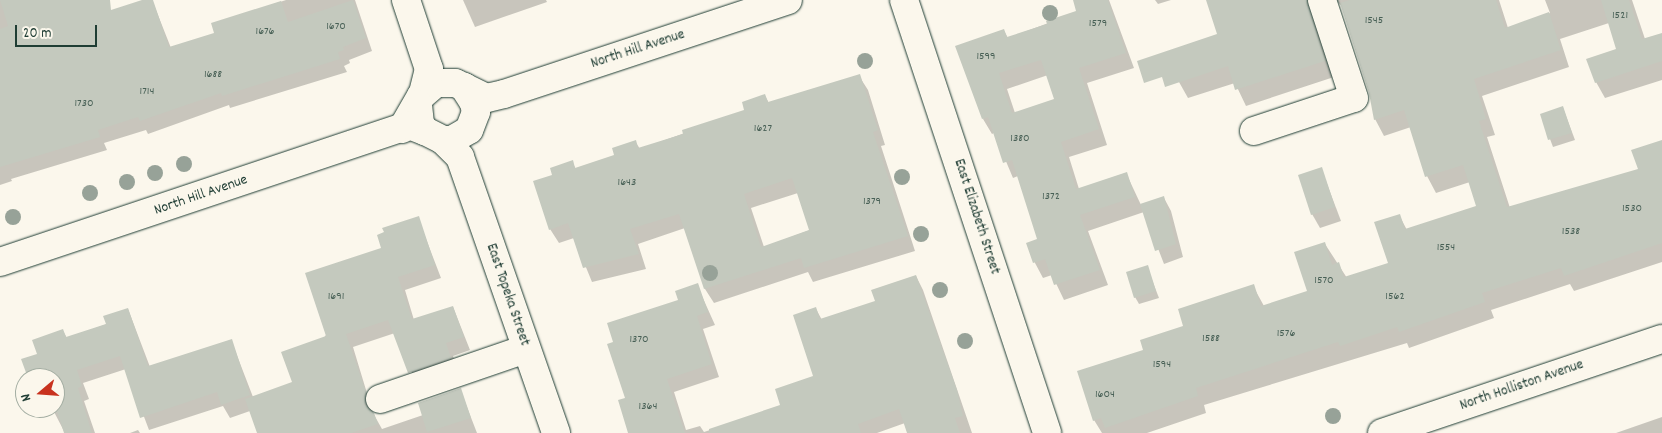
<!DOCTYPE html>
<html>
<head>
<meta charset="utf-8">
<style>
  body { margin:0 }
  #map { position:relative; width:1662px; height:433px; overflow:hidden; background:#fbf7ec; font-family:Dekko,sans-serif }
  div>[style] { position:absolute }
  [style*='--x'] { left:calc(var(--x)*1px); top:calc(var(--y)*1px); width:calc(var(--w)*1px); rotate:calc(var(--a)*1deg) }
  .shadow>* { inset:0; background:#0003 }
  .building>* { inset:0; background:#c4c9be }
  .roads { filter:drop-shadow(0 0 1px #1f3d34) drop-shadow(0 0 1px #1f3d34) }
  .minor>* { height:28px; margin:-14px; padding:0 14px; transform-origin:14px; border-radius:14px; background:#fbf7ec }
  .trees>* { width:16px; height:16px; margin:-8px; border-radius:50%; background:#97a298 }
  span { translate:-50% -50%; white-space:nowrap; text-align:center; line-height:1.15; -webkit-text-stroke:4px #fbf7ec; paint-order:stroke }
  .number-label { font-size:12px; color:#486056 }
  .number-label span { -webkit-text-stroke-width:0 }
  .street-label { font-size:15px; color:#1f3d34 }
  .north { position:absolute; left:15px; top:368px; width:50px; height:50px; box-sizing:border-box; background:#fbf7ec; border:1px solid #a3ada2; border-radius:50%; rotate:252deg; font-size:14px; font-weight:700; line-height:20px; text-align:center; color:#1f3d34 }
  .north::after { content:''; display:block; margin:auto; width:18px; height:22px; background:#c8321e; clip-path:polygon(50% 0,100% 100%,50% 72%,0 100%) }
  .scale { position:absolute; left:15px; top:25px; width:82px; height:22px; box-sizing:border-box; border:2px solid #1f3d34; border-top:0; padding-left:6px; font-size:15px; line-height:18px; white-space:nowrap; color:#1f3d34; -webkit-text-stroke:4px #fbf7ec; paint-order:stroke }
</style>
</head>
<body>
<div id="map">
  <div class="shadow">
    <div style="clip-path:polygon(0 0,52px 0,61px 28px,152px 0,171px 48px,216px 34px,212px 24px,286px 0,355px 0,372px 51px,349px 60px,350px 63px,344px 66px,347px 72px,230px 108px,229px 105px,148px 134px,146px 130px,104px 143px,107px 150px,11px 179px,12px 181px,0 185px)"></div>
    <div style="clip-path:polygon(463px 0,546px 0,547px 2px,475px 27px)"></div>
    <div style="clip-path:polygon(evenodd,1075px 0,1109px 0,1134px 68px,1087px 83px,1107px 145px,1069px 157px,1079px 189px,1126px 173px,1141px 205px,1164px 198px,1171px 211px,1183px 257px,1164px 264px,1144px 212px,1088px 231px,1108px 285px,1064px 300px,1052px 275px,1043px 278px,1035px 263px,1028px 244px,1039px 240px,1018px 176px,1013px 178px,994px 133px,992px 134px,983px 119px,1004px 31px,1008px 38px,1078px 12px,1075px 0,1048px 75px,1056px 100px,1015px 113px,1007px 89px,1048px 75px)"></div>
    <div style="clip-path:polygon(1155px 0,1171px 0,1158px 4px)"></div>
    <div style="clip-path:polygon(1208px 0,1499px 0,1508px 28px,1550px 13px,1545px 0,1632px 0,1645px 39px,1662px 34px,1662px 80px,1605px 98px,1596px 82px,1618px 50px,1609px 23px,1560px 39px,1569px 67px,1482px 96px,1495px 135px,1487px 137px,1510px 208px,1639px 170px,1662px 141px,1662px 262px,1574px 291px,1570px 284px,1491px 310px,1494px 318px,1409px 348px,1407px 343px,1204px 405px,1206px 413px,1147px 433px,1102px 433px,1094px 420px,1145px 351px,1185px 326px,1253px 286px,1264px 306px,1308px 292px,1325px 244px,1347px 278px,1389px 264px,1399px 215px,1407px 230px,1478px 207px,1470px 182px,1436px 193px,1427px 176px,1411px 127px,1384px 136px,1375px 119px,1370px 93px,1342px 6px,1336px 1px,1334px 77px,1246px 106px,1235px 83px,1188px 98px,1179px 82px,1219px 35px)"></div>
    <div style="clip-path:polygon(evenodd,859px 76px,868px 90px,885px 145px,881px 146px,915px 251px,813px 282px,808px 272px,714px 303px,705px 289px,685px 228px,638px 244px,646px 269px,592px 282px,574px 238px,559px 243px,550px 229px,554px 175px,572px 162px,576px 169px,616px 156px,635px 141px,640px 149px,746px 111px,765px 96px,769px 103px,859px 76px,798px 193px,810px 230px,764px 247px,751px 208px,798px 193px)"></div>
    <div style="clip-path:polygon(1563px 108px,1575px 140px,1553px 147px,1541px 115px)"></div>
    <div style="clip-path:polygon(1321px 168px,1341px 221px,1320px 228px,1312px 214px)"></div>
    <div style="clip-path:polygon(418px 218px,441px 278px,405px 290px,414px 320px,453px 307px,470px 350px,453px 356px,458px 371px,417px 385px,395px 333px,353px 347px,373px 413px,382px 429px,423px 415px,460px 389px,477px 433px,258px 433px,250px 411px,230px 418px,223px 406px,149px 430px,126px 369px,83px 383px,89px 399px,84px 401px,95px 433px,65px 433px,52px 408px,55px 408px,55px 378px,29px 378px,39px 354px,63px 331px,67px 338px,107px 324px,128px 309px,150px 367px,231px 340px,253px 397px,294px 383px,383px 249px)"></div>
    <div style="clip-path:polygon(1147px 267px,1159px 298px,1139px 304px,1135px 297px)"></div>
    <div style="clip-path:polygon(916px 276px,923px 290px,972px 433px,909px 433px,905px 423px,877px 433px,641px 433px,626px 399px,679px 301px,697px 285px,715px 325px,703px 329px,719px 377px,674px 392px,686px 430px,700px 426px,704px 432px,782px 406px,814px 377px,816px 309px,822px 320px,876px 302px)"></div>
    <div style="clip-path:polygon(1662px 417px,1662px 433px,1616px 433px)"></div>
    <div style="clip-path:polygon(138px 430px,140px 433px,130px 433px)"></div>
  </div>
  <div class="building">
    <div style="clip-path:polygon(0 0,110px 0,111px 10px,142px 0,153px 0,169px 47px,214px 33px,211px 23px,281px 1px,288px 22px,353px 0,366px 38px,343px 47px,344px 50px,338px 52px,340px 59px,222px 96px,221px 93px,140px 121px,138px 117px,98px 130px,100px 137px,0 167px,0 29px,8px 26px)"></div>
    <div style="clip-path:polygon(evenodd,1073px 0,1108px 0,1126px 53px,1079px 68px,1099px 129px,1061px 142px,1076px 189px,1127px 172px,1135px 197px,1080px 215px,1100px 270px,1054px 285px,1045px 259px,1033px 263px,1026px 243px,1037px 239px,1012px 160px,1003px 163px,988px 117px,982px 119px,955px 46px,1004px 29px,1007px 37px,1047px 24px,1046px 21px,1076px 11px,1073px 0,1041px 60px,1054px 99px,1012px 113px,999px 73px,1041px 60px)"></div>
    <div style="clip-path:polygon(1206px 0,1307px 0,1325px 61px,1235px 90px,1228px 66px,1165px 87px,1162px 77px,1144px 83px,1137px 61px,1217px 34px)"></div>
    <div style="clip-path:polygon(1350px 0,1496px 0,1505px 28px,1549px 12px,1561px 50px,1474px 79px,1486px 119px,1479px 121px,1507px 207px,1638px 169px,1631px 150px,1662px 140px,1662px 243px,1564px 276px,1561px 268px,1482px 293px,1485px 302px,1399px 332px,1397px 327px,1340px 346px,1338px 342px,1196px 388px,1198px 396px,1105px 428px,1101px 418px,1093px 421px,1077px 371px,1143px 350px,1140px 340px,1183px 326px,1178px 309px,1254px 284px,1261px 306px,1307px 291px,1294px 252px,1325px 242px,1332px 265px,1339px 262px,1344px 277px,1388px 263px,1374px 222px,1400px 214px,1405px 229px,1476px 206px,1463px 165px,1425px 177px,1404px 110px,1374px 120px,1369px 93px,1340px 3px)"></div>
    <div style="clip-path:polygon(1601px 0,1629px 0,1642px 39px,1662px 33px,1662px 61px,1595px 83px,1586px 59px,1616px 49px)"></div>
    <div style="clip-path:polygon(evenodd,860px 74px,878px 130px,873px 132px,908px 236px,804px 268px,801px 258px,704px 289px,679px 214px,630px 229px,639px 254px,583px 268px,568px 223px,549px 230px,533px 181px,552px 175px,550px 168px,573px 160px,575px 168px,614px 155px,612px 148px,636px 140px,638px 148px,683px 134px,682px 130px,744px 110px,742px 102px,765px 94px,768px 102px,860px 74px,792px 178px,809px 230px,761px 247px,744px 194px,792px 178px)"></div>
    <div style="clip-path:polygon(1563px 106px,1572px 133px,1548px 140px,1540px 114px)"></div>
    <div style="clip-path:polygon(1322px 167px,1335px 207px,1311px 215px,1298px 175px)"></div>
    <div style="clip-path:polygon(1164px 196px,1176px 244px,1155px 251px,1140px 204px)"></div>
    <div style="clip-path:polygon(419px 216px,435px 265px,398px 277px,412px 319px,453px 306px,464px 337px,446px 343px,451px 358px,408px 373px,388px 320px,346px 334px,366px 392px,365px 404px,374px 413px,378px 424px,351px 433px,257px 433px,245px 399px,292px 382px,281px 352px,326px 336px,305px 273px,381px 248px,377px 235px,384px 232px,382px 228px)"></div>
    <div style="clip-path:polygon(1148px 265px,1156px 291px,1134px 298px,1126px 272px)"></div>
    <div style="clip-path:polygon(916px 275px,957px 390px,963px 416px,955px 418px,960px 433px,907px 433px,899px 409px,858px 424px,861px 433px,709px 433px,709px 429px,780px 405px,775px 389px,813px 376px,793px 315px,816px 307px,820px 319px,875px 301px,871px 290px)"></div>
    <div style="clip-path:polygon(698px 283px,708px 312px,697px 316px,712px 364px,667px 379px,685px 433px,628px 433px,618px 400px,625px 398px,607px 344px,613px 342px,607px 323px,678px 300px,675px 291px)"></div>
    <div style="clip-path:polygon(128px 308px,148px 366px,232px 339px,250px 395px,221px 405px,217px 392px,140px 418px,120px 356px,77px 370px,82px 386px,78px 388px,92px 433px,64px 433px,56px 408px,51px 408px,55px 408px,55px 378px,28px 378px,21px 359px,37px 354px,32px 340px,63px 329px,66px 337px,106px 324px,103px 316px)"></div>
    <div style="clip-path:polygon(461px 388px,471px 418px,427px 432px,418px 403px)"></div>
  </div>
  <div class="roads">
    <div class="minor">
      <div style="--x:406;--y:0;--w:73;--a:71.6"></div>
      <div style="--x:429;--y:69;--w:25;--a:104"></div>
      <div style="--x:904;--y:0;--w:456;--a:71.7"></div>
      <div style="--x:464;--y:87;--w:25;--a:26"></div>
      <div style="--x:487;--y:98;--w:17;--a:-13"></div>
      <div style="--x:504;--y:94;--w:299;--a:-18.3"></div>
      <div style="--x:402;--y:129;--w:38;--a:-60"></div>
      <div style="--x:421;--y:96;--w:20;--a:-41"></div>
      <div style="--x:436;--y:83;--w:19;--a:0"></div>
      <div style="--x:455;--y:83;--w:10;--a:24"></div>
      <div style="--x:464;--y:87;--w:19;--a:58"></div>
      <div style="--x:474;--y:103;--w:9;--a:77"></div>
      <div style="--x:476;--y:112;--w:19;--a:111"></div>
      <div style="--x:469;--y:130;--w:20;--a:150"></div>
      <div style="--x:452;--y:140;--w:9;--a:180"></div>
      <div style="--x:443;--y:140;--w:20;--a:-153"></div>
      <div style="--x:425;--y:131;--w:9;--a:-126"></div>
      <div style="--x:420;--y:124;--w:20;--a:-96"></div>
      <div style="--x:1254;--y:131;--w:105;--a:-18.3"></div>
      <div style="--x:1354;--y:98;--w:103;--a:-108.1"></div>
      <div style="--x:443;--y:140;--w:24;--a:45"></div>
      <div style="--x:460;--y:157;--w:292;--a:70.8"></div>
      <div style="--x:0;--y:262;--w:431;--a:-18.5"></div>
      <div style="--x:409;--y:125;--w:17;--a:21"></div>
      <div style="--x:380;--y:399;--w:154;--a:-18.9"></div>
      <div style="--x:1382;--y:433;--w:295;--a:-18.6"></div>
    </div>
  </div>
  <div class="trees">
    <div style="left:1050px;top:13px"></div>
    <div style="left:865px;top:61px"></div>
    <div style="left:184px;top:164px"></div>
    <div style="left:155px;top:173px"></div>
    <div style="left:902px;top:177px"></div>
    <div style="left:127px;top:182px"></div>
    <div style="left:90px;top:193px"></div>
    <div style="left:13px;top:217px"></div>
    <div style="left:921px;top:234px"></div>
    <div style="left:710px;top:273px"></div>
    <div style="left:940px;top:290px"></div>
    <div style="left:965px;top:341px"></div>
    <div style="left:1333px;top:416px"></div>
  </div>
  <div class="number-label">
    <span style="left:1620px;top:16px">1521</span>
    <span style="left:1374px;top:21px">1545</span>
    <span style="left:1098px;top:24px">1579</span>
    <span style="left:336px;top:27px">1670</span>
    <span style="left:265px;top:32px">1676</span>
    <span style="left:986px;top:57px">1599</span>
    <span style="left:213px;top:75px">1688</span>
    <span style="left:147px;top:92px">1714</span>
    <span style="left:84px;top:104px">1730</span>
    <span style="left:763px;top:129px">1627</span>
    <span style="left:1020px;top:139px">1380</span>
    <span style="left:627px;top:183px">1643</span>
    <span style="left:1051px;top:197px">1372</span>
    <span style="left:872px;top:202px">1379</span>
    <span style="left:1632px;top:209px">1530</span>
    <span style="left:1571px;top:232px">1538</span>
    <span style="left:1446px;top:248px">1554</span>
    <span style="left:1324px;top:281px">1570</span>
    <span style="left:336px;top:297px">1691</span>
    <span style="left:1395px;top:297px">1562</span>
    <span style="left:1286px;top:334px">1576</span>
    <span style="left:1211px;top:339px">1588</span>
    <span style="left:639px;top:340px">1370</span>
    <span style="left:1162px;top:365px">1594</span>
    <span style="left:1105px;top:395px">1604</span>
    <span style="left:648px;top:407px">1364</span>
  </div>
  <div class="street-label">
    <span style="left:638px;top:50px;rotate:-18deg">North Hill Avenue</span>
    <span style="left:201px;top:196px;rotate:-19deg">North Hill Avenue</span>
    <span style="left:976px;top:217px;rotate:72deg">East Elizabeth Street</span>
    <span style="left:507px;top:295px;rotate:71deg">East Topeka Street</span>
    <span style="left:1522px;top:386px;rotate:-19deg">North Holliston Avenue</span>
  </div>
  <div class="north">N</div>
  <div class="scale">20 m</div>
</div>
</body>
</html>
